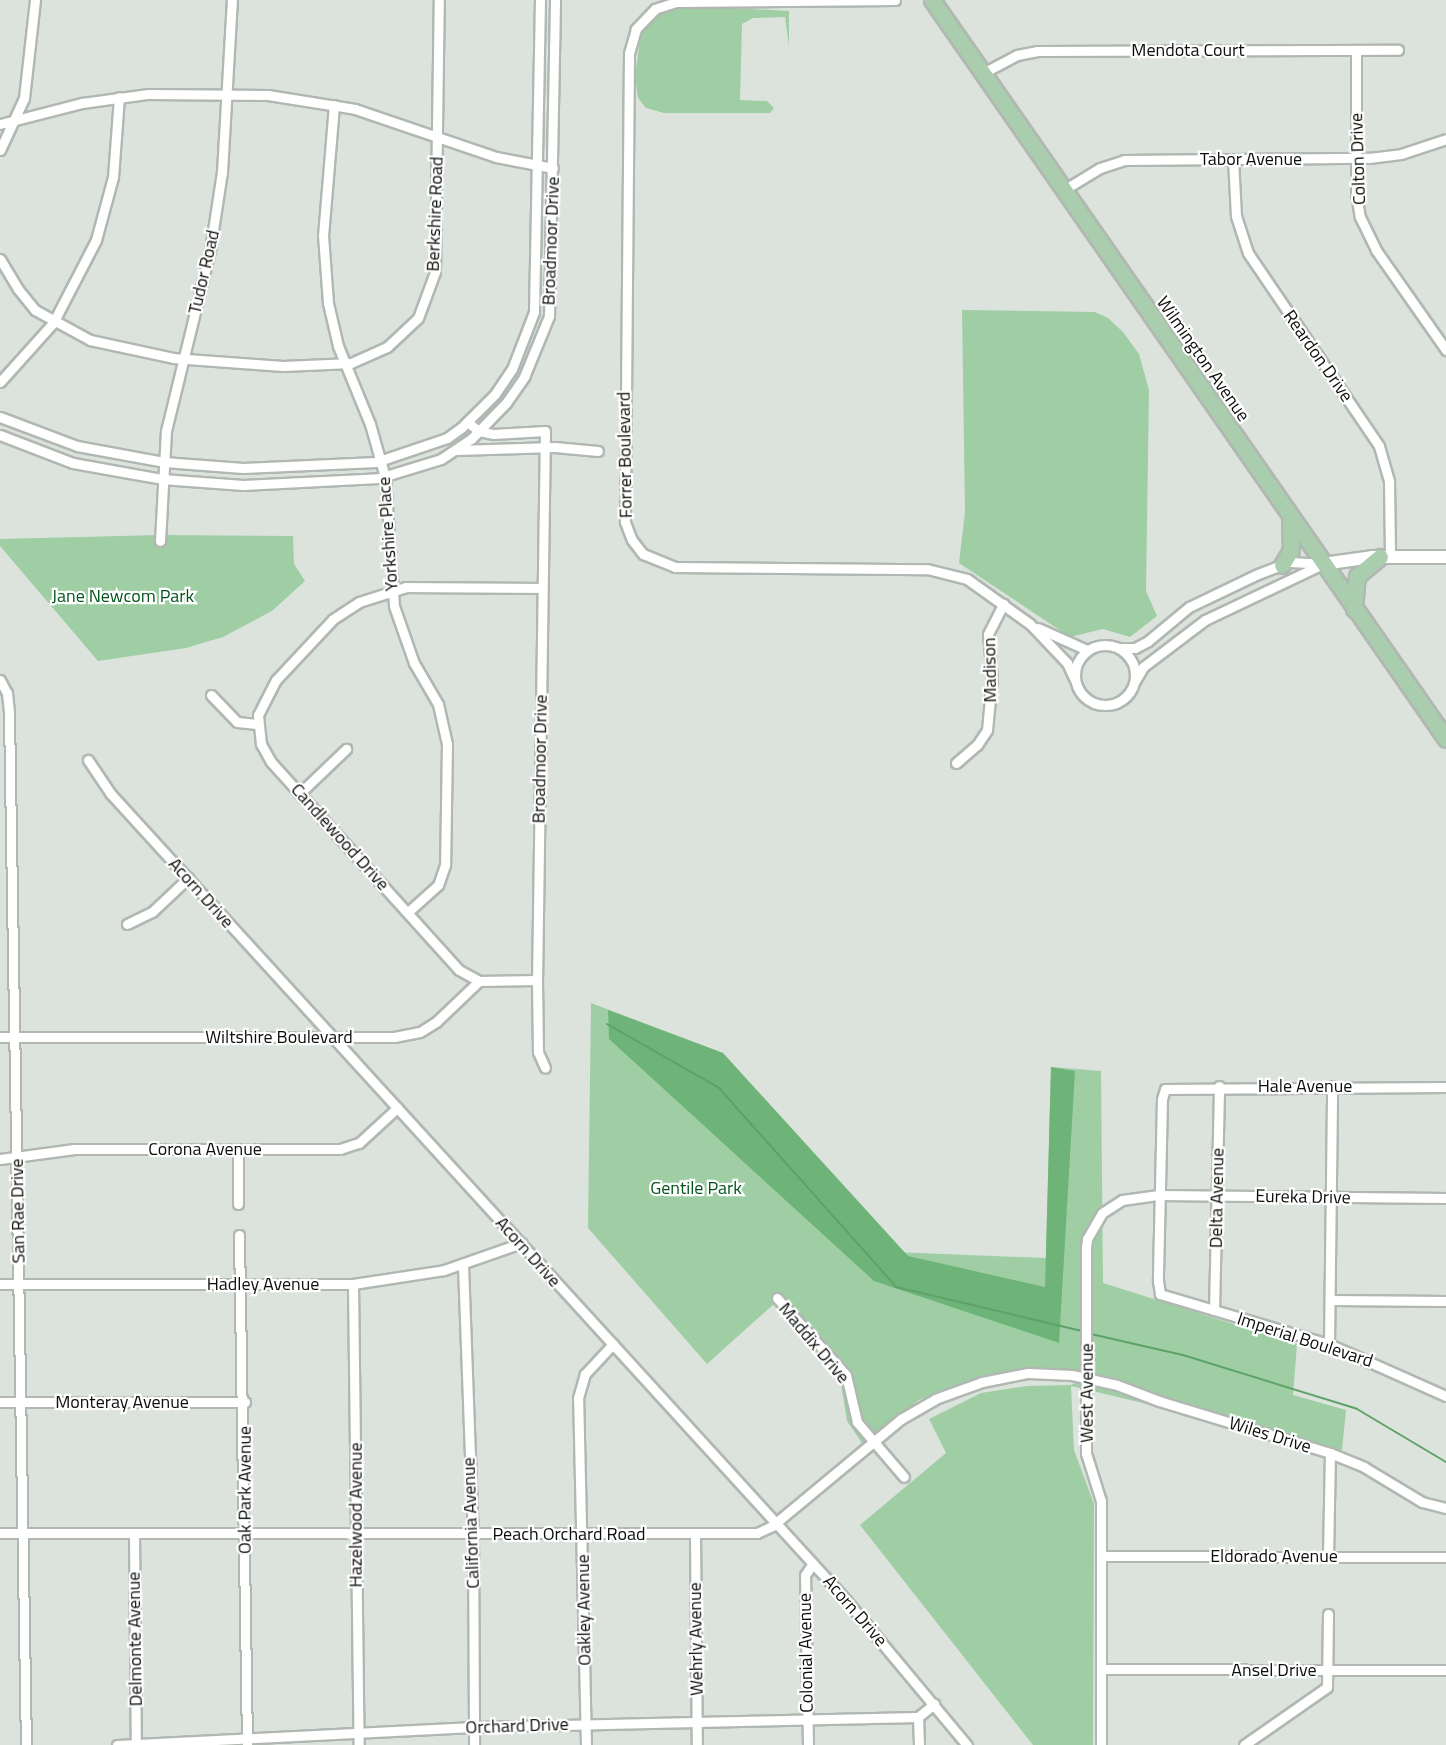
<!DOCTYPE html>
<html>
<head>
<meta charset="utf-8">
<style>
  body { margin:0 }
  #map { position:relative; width:1446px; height:1745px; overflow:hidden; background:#dbe3dc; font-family:"Titillium Web",sans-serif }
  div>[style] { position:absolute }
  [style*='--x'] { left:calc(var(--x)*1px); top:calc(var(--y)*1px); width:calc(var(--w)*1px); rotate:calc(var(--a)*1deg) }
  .green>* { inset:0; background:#9fcea4 }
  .forest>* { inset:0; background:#6eb377 }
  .stream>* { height:2px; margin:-1px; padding:0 1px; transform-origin:1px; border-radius:1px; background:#5ea268 }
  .roads { filter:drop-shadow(2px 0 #b0b8b1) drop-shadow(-2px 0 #b0b8b1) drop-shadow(0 2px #b0b8b1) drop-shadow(0 -2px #b0b8b1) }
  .minor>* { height:9px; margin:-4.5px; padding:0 4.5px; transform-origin:4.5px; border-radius:4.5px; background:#fff }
  .minor>.ring { margin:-4.5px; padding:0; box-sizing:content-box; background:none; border:9px solid #fff; border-radius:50% }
  .tertiary>* { height:12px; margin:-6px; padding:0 6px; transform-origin:6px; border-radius:6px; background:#fff }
  .primary>* { height:15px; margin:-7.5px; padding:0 7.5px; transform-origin:7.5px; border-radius:7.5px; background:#aacdae }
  span { translate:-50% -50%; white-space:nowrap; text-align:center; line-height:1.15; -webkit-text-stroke:4.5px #fff; paint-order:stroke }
  .street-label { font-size:18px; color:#0c0e0c }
  .park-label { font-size:18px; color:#03541c }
</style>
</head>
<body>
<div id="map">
  <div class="green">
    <i style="clip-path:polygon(711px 7px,789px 11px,789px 46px,785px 17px,753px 18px,742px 24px,740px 100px,767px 101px,774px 108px,770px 113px,664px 113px,646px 108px,638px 98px,635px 76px,641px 33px,656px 17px,675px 8px)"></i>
    <i style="clip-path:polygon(962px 310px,1095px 312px,1108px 318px,1123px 332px,1139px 354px,1149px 390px,1146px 591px,1157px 616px,1130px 637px,1103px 629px,1070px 637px,959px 563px,965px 512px)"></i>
    <i style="clip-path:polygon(160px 535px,293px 536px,294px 564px,305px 581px,272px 611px,223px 637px,186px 648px,98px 661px,0 546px,0 539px)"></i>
    <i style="clip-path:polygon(591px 1003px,723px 1053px,894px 1252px,1046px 1258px,1051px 1067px,1101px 1071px,1103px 1283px,1297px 1344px,1293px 1395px,1346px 1410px,1342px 1450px,1071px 1386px,1074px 1450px,1094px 1504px,1093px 1745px,1033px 1745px,860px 1525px,946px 1453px,929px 1419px,981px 1393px,1027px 1386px,1071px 1385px,1086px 1377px,1083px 1372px,1066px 1369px,984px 1375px,919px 1400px,862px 1443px,847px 1421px,840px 1378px,775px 1303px,707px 1364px,588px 1228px)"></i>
  </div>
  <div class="forest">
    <i style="clip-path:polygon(608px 1010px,723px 1053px,908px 1256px,1045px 1287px,1051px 1067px,1075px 1071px,1059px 1343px,874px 1281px,609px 1039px)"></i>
  </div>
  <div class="stream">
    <i style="--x:607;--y:1024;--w:129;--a:29.7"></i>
    <i style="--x:719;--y:1088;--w:266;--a:48.3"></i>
    <i style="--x:896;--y:1287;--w:191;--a:13.3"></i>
    <i style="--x:1091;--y:1334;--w:94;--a:12.9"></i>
    <i style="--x:1183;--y:1355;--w:182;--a:17.2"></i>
    <i style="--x:1357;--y:1409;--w:104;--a:30.8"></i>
  </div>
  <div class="roads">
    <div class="minor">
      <i style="--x:895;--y:0;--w:219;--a:179.5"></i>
      <i style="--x:676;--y:2;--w:22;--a:162"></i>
      <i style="--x:655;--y:9;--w:28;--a:134"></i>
      <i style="--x:636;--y:29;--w:25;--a:106"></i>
      <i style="--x:629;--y:53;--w:469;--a:90.5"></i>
      <i style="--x:625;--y:522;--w:19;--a:69"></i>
      <i style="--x:632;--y:540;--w:18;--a:52"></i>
      <i style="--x:643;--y:554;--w:35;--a:22"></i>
      <i style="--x:675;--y:567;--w:252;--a:0.5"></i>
      <i style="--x:927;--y:569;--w:41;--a:14"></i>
      <i style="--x:967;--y:579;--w:77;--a:35.5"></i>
      <i style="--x:1030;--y:624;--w:54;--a:46.5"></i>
      <i style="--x:1067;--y:663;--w:19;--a:65"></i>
      <i style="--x:1356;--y:50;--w:143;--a:90"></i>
      <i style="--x:1356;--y:193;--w:24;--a:81"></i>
      <i style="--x:1360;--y:217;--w:37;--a:64"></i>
      <i style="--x:1376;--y:250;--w:122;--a:55"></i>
      <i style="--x:983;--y:73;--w:38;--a:-28"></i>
      <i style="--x:1017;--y:55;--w:21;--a:-11"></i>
      <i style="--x:1038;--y:51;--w:360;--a:-0.2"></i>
      <i style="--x:334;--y:105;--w:130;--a:94.8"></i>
      <i style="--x:323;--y:235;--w:68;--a:85.8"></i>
      <i style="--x:328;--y:303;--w:44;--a:76.9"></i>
      <i style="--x:338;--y:346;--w:84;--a:67.7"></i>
      <i style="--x:370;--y:424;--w:55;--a:74.2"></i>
      <i style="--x:385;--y:477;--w:129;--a:86"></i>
      <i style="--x:394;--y:606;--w:60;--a:70.7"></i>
      <i style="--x:414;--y:663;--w:48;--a:59.7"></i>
      <i style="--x:438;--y:704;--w:41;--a:77.3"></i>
      <i style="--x:447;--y:744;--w:121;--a:90.9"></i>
      <i style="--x:445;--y:865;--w:21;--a:109"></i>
      <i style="--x:438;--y:885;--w:40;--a:138"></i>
      <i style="--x:0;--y:124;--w:85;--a:-14.4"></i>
      <i style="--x:82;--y:103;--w:67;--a:-7.8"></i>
      <i style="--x:148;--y:94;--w:120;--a:0.5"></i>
      <i style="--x:268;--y:95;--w:88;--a:9.1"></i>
      <i style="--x:355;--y:109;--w:149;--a:18.8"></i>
      <i style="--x:496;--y:157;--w:58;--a:10.9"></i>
      <i style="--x:0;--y:150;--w:57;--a:-65.2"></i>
      <i style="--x:24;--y:98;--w:99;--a:-83.6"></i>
      <i style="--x:1233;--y:159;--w:57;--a:87"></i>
      <i style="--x:1236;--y:216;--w:39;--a:72"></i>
      <i style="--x:1248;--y:253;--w:233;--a:55.8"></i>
      <i style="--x:1379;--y:446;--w:37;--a:74"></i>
      <i style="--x:1389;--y:482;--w:74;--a:89.2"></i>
      <i style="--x:1062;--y:191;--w:44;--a:-31.2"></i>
      <i style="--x:1100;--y:168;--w:25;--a:-18"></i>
      <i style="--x:1124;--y:160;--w:245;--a:-0.5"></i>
      <i style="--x:1369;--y:158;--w:32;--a:-7"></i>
      <i style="--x:1401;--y:154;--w:47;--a:-18.4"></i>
      <i style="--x:0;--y:259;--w:35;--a:59"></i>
      <i style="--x:18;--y:289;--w:27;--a:51"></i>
      <i style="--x:35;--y:310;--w:63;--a:28.6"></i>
      <i style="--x:90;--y:340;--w:85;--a:12.2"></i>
      <i style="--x:173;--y:358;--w:110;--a:4.2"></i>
      <i style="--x:283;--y:366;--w:68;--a:-2.5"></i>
      <i style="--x:351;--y:363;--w:39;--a:-24"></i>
      <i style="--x:387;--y:347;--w:42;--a:-43.1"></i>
      <i style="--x:418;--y:318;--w:49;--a:-69.7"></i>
      <i style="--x:435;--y:272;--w:272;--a:-89.2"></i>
      <i style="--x:0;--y:382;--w:79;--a:-48.1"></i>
      <i style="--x:53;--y:323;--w:93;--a:-62.6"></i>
      <i style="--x:96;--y:240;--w:65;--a:-74.9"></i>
      <i style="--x:113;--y:177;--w:80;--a:-85.7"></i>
      <i style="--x:0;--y:417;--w:82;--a:20.6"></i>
      <i style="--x:77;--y:446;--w:88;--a:10.4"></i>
      <i style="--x:164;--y:462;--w:79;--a:4.3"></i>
      <i style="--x:243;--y:468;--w:133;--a:-2.6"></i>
      <i style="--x:376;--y:462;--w:75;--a:-18.7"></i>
      <i style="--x:447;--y:438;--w:17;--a:-36"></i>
      <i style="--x:461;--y:428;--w:48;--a:-45"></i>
      <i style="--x:495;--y:394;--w:30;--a:-56"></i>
      <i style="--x:512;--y:369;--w:61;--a:-68.9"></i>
      <i style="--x:534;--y:312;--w:312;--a:-88.9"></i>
      <i style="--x:467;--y:422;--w:15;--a:37"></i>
      <i style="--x:479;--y:431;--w:14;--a:12"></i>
      <i style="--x:493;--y:434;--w:52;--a:-3.3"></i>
      <i style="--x:545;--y:431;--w:549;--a:90.83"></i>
      <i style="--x:537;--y:980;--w:72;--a:89.2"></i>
      <i style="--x:538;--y:1052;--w:17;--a:66"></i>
      <i style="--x:0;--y:435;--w:78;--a:21"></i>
      <i style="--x:73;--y:463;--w:90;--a:10.2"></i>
      <i style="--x:162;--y:479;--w:81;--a:4.2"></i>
      <i style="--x:243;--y:485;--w:136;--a:-2.9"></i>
      <i style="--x:379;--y:478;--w:65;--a:-17"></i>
      <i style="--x:441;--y:459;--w:36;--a:-34"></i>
      <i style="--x:471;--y:439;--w:50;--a:-45.8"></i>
      <i style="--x:506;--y:403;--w:32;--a:-55"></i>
      <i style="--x:524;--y:377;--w:66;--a:-67.7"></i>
      <i style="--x:549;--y:316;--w:316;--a:-88.9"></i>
      <i style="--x:456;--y:450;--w:99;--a:-1.7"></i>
      <i style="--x:555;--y:447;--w:43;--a:5.3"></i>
      <i style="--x:160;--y:541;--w:110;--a:-86.9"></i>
      <i style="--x:166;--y:431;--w:186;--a:-76.3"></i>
      <i style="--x:210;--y:250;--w:79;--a:-81.3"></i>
      <i style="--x:222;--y:172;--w:172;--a:-86.7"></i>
      <i style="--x:1038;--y:628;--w:54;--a:24.2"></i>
      <i class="ring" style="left:1075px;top:645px;width:51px;height:51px"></i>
      <i style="--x:1119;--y:648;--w:16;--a:0"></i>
      <i style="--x:1135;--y:648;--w:15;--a:-28"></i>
      <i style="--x:1148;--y:641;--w:53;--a:-39.7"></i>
      <i style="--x:1189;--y:607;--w:76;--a:-25.6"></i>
      <i style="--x:1258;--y:574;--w:34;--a:-21"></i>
      <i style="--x:1290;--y:562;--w:33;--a:3"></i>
      <i style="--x:0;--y:680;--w:15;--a:62"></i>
      <i style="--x:7;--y:693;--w:20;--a:84"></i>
      <i style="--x:9;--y:713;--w:1032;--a:89.06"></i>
      <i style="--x:1135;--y:681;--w:16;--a:-60"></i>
      <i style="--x:1143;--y:667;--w:78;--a:-37.2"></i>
      <i style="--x:1205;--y:620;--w:131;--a:-25.4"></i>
      <i style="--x:211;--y:695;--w:37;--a:46"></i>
      <i style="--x:237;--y:722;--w:20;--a:6"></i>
      <i style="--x:88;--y:760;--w:40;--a:56"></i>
      <i style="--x:110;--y:793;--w:1092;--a:47.63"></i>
      <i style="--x:846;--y:1600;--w:189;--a:50.2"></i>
      <i style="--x:956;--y:763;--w:28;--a:-41"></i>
      <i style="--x:977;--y:745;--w:18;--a:-56"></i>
      <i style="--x:987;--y:730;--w:52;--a:-84.5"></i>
      <i style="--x:992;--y:678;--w:44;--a:-95.2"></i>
      <i style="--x:988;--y:634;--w:34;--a:-63"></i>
      <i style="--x:300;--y:793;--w:64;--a:-43.7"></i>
      <i style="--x:127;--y:924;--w:28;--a:-26"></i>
      <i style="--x:152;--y:912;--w:50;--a:-43.4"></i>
      <i style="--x:479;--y:981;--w:23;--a:-151"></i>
      <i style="--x:459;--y:970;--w:280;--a:-132.1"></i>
      <i style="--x:271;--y:762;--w:21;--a:-119"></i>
      <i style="--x:261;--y:744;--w:29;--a:-96"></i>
      <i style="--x:258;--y:715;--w:39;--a:-63"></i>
      <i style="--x:276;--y:680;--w:83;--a:-46.9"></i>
      <i style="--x:333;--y:619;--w:31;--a:-33"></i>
      <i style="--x:359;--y:602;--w:49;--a:-17.7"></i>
      <i style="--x:406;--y:587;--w:136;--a:0.4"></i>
      <i style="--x:0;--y:1037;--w:394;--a:0"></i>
      <i style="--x:394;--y:1037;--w:26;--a:-11"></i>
      <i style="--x:420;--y:1032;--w:19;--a:-32"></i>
      <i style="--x:436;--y:1022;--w:59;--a:-43.6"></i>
      <i style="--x:479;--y:981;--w:58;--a:-1"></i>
      <i style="--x:1446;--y:1087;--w:281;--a:179.6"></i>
      <i style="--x:1165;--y:1089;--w:10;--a:107"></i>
      <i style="--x:1162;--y:1099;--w:182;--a:91.3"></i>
      <i style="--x:1158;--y:1281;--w:13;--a:81"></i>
      <i style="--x:1160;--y:1294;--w:176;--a:16.5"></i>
      <i style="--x:1329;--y:1344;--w:128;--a:24"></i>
      <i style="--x:238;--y:1149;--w:55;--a:90"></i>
      <i style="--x:0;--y:1159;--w:75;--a:-7.7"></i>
      <i style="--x:74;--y:1149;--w:266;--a:0"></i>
      <i style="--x:340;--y:1149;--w:20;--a:-18"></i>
      <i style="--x:359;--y:1143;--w:52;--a:-42.6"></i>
      <i style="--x:239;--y:1235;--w:510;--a:89.1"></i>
      <i style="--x:463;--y:1265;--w:269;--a:87.9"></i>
      <i style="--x:473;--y:1534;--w:211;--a:89.7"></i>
      <i style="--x:0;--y:1284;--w:353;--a:0"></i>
      <i style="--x:353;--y:1284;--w:92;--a:-8.7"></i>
      <i style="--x:444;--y:1270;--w:82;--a:-19.3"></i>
      <i style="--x:353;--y:1284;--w:461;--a:89.3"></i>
      <i style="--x:777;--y:1298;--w:103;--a:48.1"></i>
      <i style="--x:846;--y:1375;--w:48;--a:76.8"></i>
      <i style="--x:857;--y:1422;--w:72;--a:49.5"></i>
      <i style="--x:1331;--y:1300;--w:115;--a:0.5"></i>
      <i style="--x:1214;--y:1310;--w:224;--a:-88.7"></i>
      <i style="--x:1329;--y:1344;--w:258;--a:-89.3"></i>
      <i style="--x:0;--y:1402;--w:245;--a:0"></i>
      <i style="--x:0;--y:1533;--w:757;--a:0"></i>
      <i style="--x:757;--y:1533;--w:17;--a:-25"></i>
      <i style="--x:772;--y:1526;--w:168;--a:-39.7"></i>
      <i style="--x:901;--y:1419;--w:39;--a:-30"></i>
      <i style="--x:935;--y:1399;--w:50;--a:-19.9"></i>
      <i style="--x:982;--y:1382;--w:47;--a:-11.1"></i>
      <i style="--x:1028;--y:1373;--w:44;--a:2.6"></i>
      <i style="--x:1072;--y:1375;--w:46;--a:12.5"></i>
      <i style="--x:1117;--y:1385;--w:45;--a:20.9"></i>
      <i style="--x:1159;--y:1401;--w:179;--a:16.9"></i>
      <i style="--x:1330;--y:1453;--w:37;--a:22"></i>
      <i style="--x:1364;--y:1467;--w:68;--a:31.1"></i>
      <i style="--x:1422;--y:1502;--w:25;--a:14"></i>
      <i style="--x:134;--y:1533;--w:212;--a:89.5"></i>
      <i style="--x:695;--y:1533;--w:212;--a:89.5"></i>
      <i style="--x:1102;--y:1556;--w:344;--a:0.2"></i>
      <i style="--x:1328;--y:1556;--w:103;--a:-88.9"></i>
      <i style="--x:1101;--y:1669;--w:345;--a:0.2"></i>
      <i style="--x:117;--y:1745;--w:357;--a:-2.9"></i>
      <i style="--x:474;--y:1727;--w:444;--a:-1.3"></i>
      <i style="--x:586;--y:1745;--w:347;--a:-91.3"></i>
      <i style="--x:578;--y:1398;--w:25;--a:-74"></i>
      <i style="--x:585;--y:1374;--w:41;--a:-47"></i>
      <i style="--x:808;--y:1745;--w:170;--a:-91"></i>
      <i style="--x:805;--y:1575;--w:14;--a:-56"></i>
      <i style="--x:919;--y:1745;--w:28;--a:-92"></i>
      <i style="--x:918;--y:1717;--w:21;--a:-39"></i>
      <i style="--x:1101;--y:1745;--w:244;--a:-90"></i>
      <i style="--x:1101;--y:1501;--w:50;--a:-107.4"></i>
      <i style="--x:1086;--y:1453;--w:205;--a:-90"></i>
      <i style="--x:1086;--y:1248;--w:9;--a:-84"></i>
      <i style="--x:1087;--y:1239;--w:30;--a:-60"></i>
      <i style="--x:1102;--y:1213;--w:24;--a:-33"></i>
      <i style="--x:1122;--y:1200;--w:37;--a:-8"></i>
      <i style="--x:1159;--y:1195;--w:287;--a:0.6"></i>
      <i style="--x:1244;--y:1745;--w:101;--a:-34.9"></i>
      <i style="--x:1327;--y:1687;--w:73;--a:-89.2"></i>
    </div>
    <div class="tertiary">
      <i style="--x:1323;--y:564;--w:49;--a:-8.1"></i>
      <i style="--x:1372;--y:557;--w:74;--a:0"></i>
    </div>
    <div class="primary">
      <i style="--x:932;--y:0;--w:900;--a:55.18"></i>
      <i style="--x:1282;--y:565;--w:17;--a:-59"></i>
      <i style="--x:1291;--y:550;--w:29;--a:-92"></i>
      <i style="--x:1354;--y:609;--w:33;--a:-85"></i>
      <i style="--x:1357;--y:576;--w:30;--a:-40"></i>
    </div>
  </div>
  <div class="street-label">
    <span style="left:1188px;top:50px">Mendota Court</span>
    <span style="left:1251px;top:159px">Tabor Avenue</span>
    <span style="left:1358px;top:159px;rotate:-92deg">Colton Drive</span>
    <span style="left:435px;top:214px;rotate:-88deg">Berkshire Road</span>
    <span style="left:551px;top:241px;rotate:-88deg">Broadmoor Drive</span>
    <span style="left:204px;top:272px;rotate:-77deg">Tudor Road</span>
    <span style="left:1318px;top:356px;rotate:55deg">Reardon Drive</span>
    <span style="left:1203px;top:359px;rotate:55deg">Wilmington Avenue</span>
    <span style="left:625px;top:455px;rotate:-91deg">Forrer Boulevard</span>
    <span style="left:388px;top:534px;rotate:-94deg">Yorkshire Place</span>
    <span style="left:990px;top:670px;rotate:-91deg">Madison</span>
    <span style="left:540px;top:759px;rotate:-89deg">Broadmoor Drive</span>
    <span style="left:340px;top:837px;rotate:48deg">Candlewood Drive</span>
    <span style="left:201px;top:893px;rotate:48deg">Acorn Drive</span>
    <span style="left:279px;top:1037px">Wiltshire Boulevard</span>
    <span style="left:1305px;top:1086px">Hale Avenue</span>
    <span style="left:205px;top:1149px">Corona Avenue</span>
    <span style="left:1303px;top:1197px;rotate:1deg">Eureka Drive</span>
    <span style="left:1217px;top:1198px;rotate:-89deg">Delta Avenue</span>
    <span style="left:18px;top:1211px;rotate:-91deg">San Rae Drive</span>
    <span style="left:528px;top:1252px;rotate:48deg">Acorn Drive</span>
    <span style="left:263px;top:1284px">Hadley Avenue</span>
    <span style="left:1305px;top:1340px;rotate:18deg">Imperial Boulevard</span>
    <span style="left:814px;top:1343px;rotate:50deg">Maddix Drive</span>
    <span style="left:1087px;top:1393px;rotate:-90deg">West Avenue</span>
    <span style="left:122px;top:1402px">Monteray Avenue</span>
    <span style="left:1270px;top:1435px;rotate:17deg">Wiles Drive</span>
    <span style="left:245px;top:1490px;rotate:-90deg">Oak Park Avenue</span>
    <span style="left:356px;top:1515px;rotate:-90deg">Hazelwood Avenue</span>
    <span style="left:471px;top:1523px;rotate:-92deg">California Avenue</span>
    <span style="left:569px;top:1534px">Peach Orchard Road</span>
    <span style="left:1274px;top:1556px">Eldorado Avenue</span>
    <span style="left:584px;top:1610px;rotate:-91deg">Oakley Avenue</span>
    <span style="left:855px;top:1611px;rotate:49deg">Acorn Drive</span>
    <span style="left:135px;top:1639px;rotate:-91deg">Delmonte Avenue</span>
    <span style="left:696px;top:1639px;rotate:-91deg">Wehrly Avenue</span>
    <span style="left:806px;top:1653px;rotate:-91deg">Colonial Avenue</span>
    <span style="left:1274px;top:1670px">Ansel Drive</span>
    <span style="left:517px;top:1726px;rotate:-2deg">Orchard Drive</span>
  </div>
  <div class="park-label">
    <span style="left:123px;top:596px">Jane Newcom Park</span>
    <span style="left:696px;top:1188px">Gentile Park</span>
  </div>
</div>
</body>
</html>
